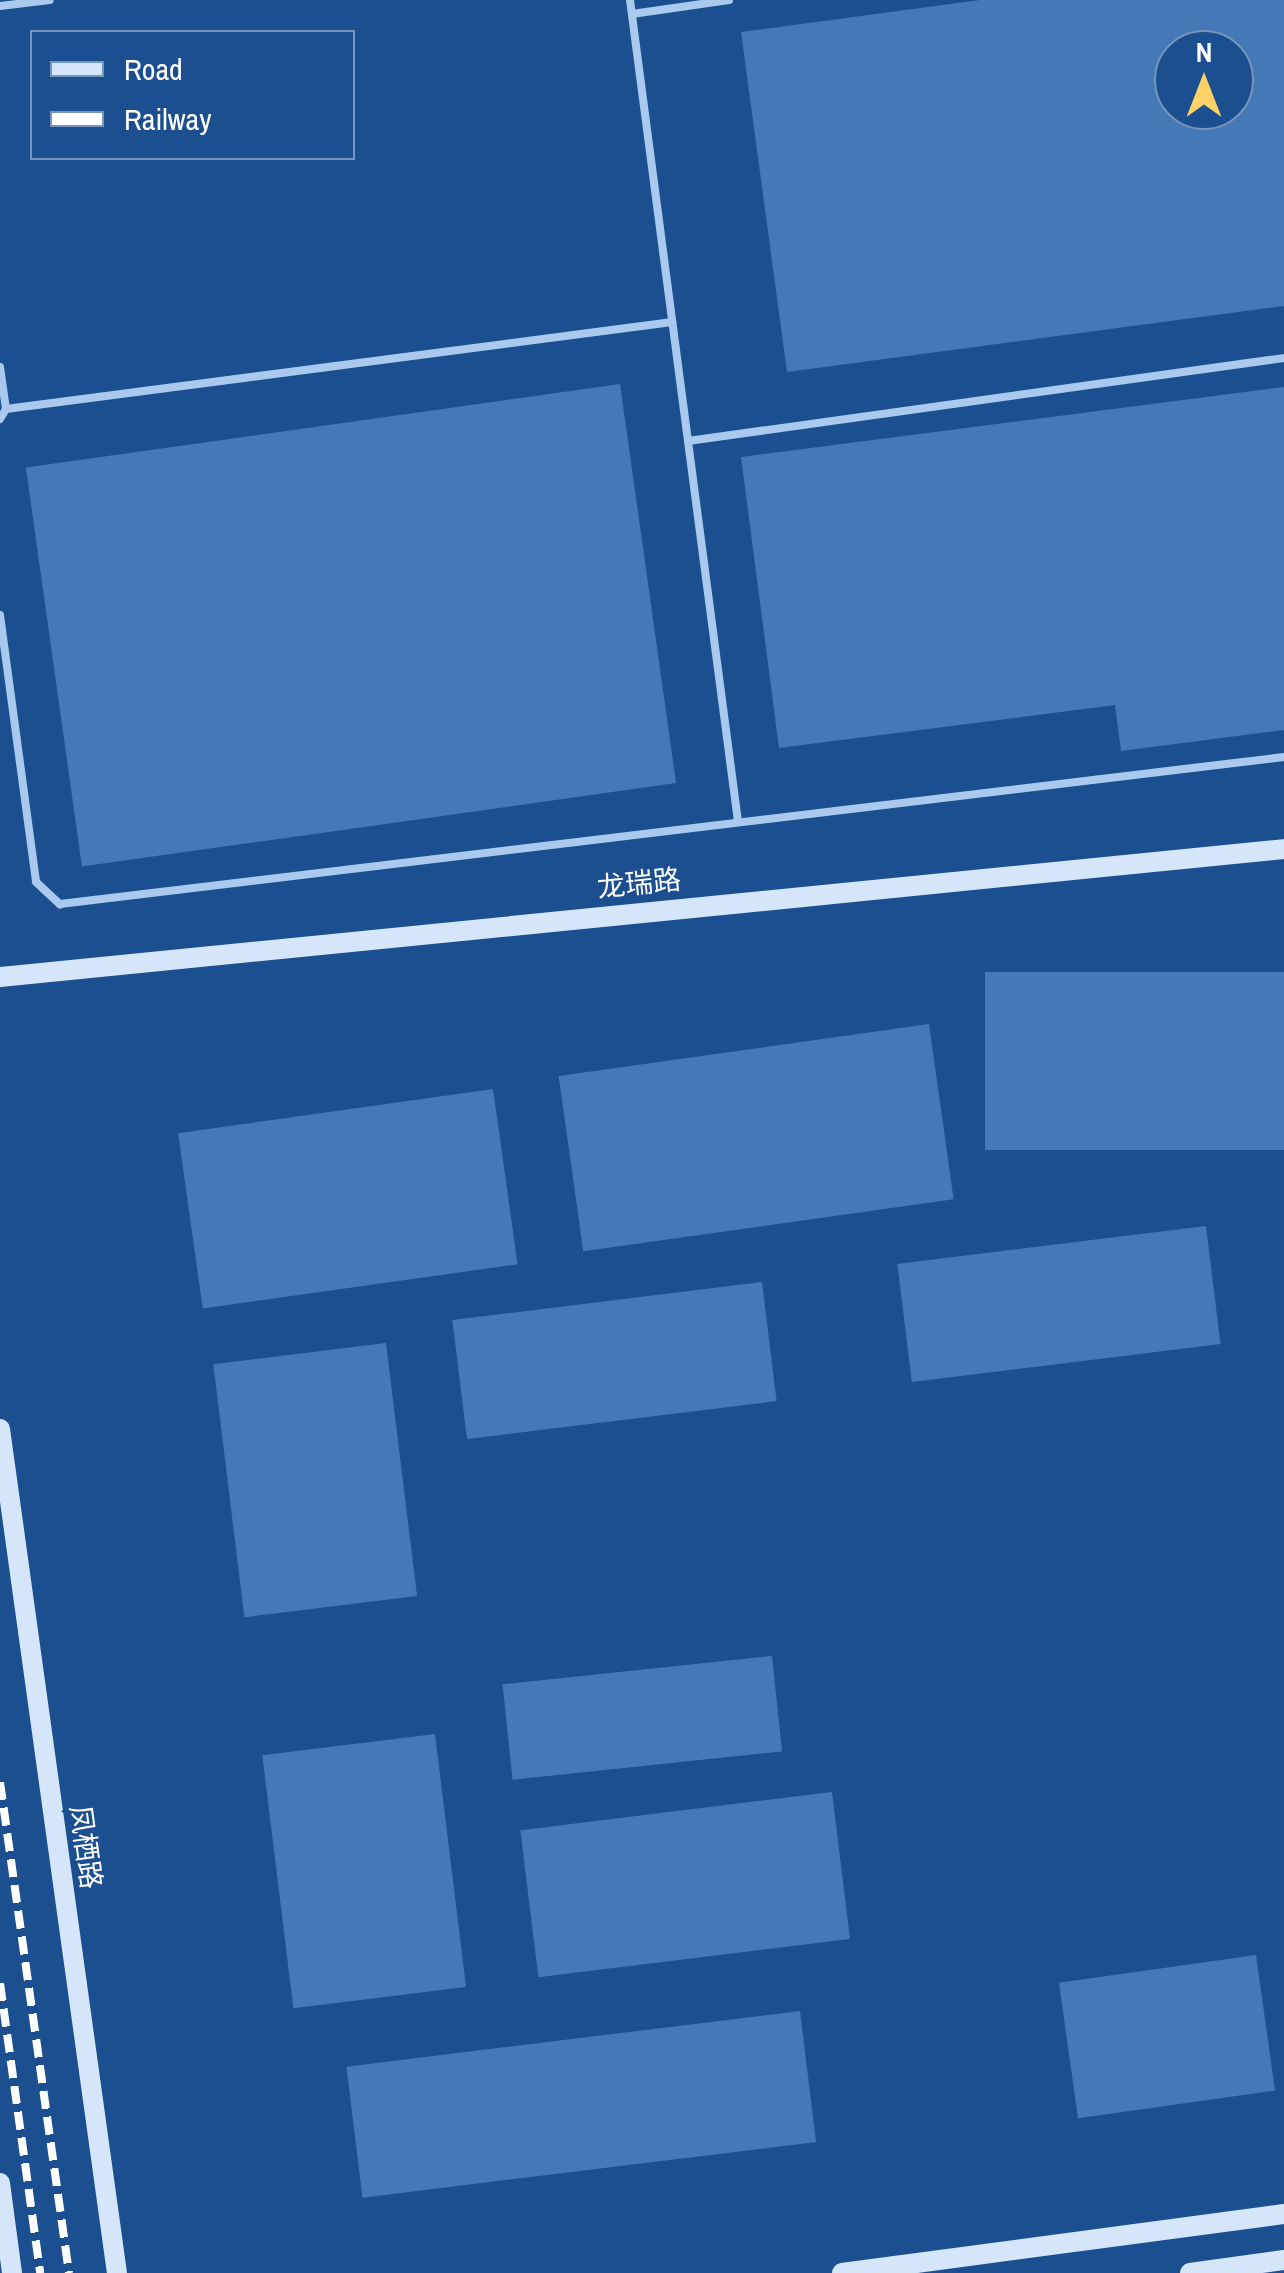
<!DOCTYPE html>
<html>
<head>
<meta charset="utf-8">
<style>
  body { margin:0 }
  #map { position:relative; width:1284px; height:2273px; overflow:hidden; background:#1b4f8f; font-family:"Archivo Narrow","Noto Sans SC",sans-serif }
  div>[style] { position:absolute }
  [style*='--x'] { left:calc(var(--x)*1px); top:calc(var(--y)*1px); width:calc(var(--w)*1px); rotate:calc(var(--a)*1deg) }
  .building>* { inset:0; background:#4478b7; transform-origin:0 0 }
  .lane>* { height:8px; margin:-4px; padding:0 4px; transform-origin:4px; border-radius:4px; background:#a9c9ee }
  .secondary>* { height:20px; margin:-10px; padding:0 10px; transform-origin:10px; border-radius:10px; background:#d6e6fa }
  .rail>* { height:8px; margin-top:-4px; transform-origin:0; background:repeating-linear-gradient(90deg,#fff 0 18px,transparent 0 26px) }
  span { translate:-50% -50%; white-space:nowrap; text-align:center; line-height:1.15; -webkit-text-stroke:9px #1b4f8f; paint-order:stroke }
  .street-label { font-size:28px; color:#fff }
  .legend { position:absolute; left:30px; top:30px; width:325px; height:130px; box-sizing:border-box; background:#1b4f8f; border:2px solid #7695bc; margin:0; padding:12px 18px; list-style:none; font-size:30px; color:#fff }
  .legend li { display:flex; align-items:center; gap:20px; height:50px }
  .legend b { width:50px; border:2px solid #7695bc }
  .north { position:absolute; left:1154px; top:30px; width:100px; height:100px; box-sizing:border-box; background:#1b4f8f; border:2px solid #7695bc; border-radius:50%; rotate:0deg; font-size:28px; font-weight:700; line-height:40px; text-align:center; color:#fff }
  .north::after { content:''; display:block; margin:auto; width:35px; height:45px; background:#ffd166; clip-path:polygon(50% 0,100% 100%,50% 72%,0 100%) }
</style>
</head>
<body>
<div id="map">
  <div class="building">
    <i style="clip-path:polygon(evenodd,980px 0,1284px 0,1284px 306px,787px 372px,741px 32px,980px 0,1174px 50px,1234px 50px,1234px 110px,1174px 110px,1174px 50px)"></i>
    <i style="left:620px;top:384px;width:403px;height:600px;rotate:82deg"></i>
    <i style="clip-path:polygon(1284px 387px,1284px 730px,1121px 751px,1115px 705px,779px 748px,741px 457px)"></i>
    <i style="left:1284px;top:972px;width:178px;height:299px;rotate:90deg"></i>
    <i style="left:929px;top:1024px;width:177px;height:374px;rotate:82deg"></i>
    <i style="left:493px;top:1089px;width:177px;height:318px;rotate:82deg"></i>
    <i style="left:1206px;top:1226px;width:119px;height:311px;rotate:83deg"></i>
    <i style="left:762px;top:1282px;width:120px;height:312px;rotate:83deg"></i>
    <i style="left:386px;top:1343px;width:255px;height:174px;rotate:83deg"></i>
    <i style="left:772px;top:1656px;width:96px;height:271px;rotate:84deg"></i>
    <i style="left:435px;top:1734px;width:255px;height:174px;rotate:83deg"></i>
    <i style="left:832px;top:1792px;width:148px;height:314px;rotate:83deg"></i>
    <i style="left:1256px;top:1955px;width:137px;height:199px;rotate:82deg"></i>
    <i style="left:800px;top:2011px;width:132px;height:457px;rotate:83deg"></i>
  </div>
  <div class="lane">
    <i style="--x:630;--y:0;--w:829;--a:82.51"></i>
    <i style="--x:0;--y:6;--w:50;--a:-6.8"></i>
    <i style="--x:632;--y:14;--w:98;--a:-8.2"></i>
    <i style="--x:0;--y:367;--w:42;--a:81.9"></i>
    <i style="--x:6;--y:409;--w:12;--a:121"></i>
    <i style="--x:6;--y:409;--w:672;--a:-7.44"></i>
    <i style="--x:688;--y:441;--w:602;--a:-7.93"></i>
    <i style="--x:0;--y:615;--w:269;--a:82.3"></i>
    <i style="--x:36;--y:882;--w:33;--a:43"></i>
    <i style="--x:60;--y:904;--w:1233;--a:-6.85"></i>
  </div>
  <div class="secondary">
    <i style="--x:0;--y:977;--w:1290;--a:-5.69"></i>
    <i style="--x:0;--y:1429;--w:852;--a:82.11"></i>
    <i style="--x:0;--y:2183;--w:91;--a:82.4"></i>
    <i style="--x:842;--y:2273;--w:446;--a:-7.6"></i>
    <i style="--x:1190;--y:2273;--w:95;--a:-7.9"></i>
  </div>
  <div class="rail">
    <i style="--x:0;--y:1782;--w:496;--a:82"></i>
    <i style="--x:0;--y:1983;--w:293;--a:82.1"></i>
  </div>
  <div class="street-label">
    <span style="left:639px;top:883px;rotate:-6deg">龙瑞路</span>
    <span style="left:86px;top:1847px;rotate:82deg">凤栖路</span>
  </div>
  <ul class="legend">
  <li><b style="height:12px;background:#d6e6fa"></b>Road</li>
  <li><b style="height:12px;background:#fff"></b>Railway</li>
  </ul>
  <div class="north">N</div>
</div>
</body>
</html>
